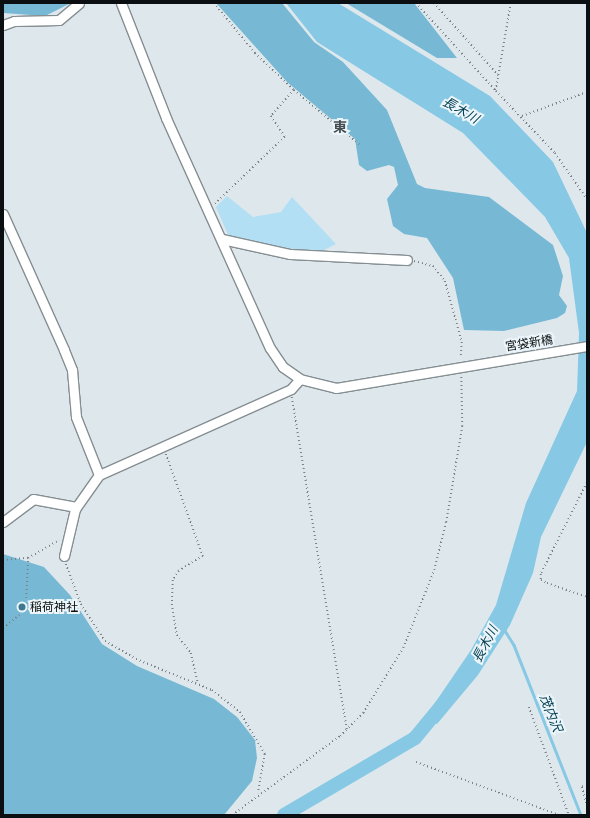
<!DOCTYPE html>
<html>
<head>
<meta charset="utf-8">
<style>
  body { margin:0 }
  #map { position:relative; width:590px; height:818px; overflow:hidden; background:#dee8ec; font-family:"Titillium Web","Noto Sans JP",sans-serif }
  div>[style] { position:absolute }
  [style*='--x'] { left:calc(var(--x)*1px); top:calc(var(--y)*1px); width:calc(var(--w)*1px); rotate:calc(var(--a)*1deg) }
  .green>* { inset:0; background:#b2dff3 }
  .forest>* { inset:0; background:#77b9d4 }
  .water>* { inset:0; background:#87c9e5 }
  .stream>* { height:2.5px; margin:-1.25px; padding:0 1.25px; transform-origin:1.25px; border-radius:1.25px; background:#87c9e5 }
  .river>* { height:14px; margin:-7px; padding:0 7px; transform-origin:7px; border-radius:7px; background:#87c9e5 }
  .path>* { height:1.5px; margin-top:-0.75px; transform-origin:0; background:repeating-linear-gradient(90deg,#7b8184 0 1px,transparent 0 4px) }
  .roads { filter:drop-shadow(1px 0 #858e92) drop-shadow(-1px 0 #858e92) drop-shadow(0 1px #858e92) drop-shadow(0 -1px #858e92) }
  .minor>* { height:9px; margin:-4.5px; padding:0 4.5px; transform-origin:4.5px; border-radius:4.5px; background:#fff }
  .dots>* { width:11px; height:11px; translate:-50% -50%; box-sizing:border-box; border:2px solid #ebf5fa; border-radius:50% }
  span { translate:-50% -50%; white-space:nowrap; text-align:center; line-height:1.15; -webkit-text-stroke:4px #ebf5fa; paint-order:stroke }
  .street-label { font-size:12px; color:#0c0f11 }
  .poi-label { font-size:12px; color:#0c0f11 }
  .left { translate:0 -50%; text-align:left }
  .water-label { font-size:13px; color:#003c50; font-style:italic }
  .quarter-label { font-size:14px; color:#454d51; font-weight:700 }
  .frame { position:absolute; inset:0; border:4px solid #0c0f11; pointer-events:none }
</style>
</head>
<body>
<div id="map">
  <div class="green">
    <i style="clip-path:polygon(227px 196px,253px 217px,281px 212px,292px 197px,336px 244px,322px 251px,267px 247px,229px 237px,216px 207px)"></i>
  </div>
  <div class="forest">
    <i style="clip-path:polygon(3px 3px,71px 3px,45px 16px,3px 13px)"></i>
    <i style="clip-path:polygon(216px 3px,282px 3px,314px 42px,343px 62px,387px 110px,417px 184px,425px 188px,489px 197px,553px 245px,563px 276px,559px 295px,567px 306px,565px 313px,557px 318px,504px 331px,464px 330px,453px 278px,427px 238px,404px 234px,393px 226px,387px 199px,398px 185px,394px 167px,389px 165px,367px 171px,359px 165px,355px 139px,287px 82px)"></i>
    <i style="clip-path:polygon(346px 3px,414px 3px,457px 58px,437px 58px)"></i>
    <i style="clip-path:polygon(3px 554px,44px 567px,70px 595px,102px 644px,137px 666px,214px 699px,237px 717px,255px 740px,257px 758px,252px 781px,224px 815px,3px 815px)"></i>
  </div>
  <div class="water">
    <i style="clip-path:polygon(286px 3px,338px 3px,490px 96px,553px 162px,587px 233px,587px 442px,541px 537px,533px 573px,510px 625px,478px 675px,437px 724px,426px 716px,471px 650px,496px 605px,526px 503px,577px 391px,579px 333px,569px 258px,545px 217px,463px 133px,317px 42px)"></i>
  </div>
  <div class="stream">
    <i style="--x:504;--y:629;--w:19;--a:58"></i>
    <i style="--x:514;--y:645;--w:183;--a:68.5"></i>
  </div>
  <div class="river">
    <i style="--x:284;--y:815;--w:152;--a:-30.4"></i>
    <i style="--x:415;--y:738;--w:44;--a:-50.5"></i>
  </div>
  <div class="path">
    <i style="--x:214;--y:3;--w:65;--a:50.6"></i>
    <i style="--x:255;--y:53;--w:54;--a:43.5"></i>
    <i style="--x:294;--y:90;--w:35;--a:131"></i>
    <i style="--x:271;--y:116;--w:25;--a:56"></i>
    <i style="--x:285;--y:137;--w:98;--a:136.2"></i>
    <i style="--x:416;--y:3;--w:119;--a:47.7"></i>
    <i style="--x:434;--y:3;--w:98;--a:48.3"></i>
    <i style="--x:511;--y:3;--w:89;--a:99.7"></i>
    <i style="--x:496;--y:91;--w:86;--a:46.4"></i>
    <i style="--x:555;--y:153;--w:56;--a:55.2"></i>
    <i style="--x:294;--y:90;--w:85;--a:39.7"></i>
    <i style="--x:522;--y:116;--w:69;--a:-20.3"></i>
    <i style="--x:414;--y:261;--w:20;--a:15"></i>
    <i style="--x:433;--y:266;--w:19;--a:51"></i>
    <i style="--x:445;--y:281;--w:63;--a:74.4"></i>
    <i style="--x:462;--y:342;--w:16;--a:94"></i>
    <i style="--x:292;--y:397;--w:337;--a:80.6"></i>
    <i style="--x:166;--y:454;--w:109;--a:70.1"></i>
    <i style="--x:203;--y:556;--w:28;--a:148"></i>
    <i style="--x:179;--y:571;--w:11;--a:124"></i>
    <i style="--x:173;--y:580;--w:24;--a:92"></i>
    <i style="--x:172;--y:604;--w:31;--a:81"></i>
    <i style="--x:177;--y:635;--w:23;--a:52"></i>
    <i style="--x:191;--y:653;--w:31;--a:77"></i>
    <i style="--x:587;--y:483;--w:102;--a:116.8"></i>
    <i style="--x:541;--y:574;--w:6;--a:90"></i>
    <i style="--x:541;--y:580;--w:7;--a:27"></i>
    <i style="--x:547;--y:583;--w:42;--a:19.3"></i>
    <i style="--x:3;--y:560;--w:25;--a:-5"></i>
    <i style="--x:28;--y:558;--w:36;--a:-30"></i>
    <i style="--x:66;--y:564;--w:43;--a:69.4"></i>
    <i style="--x:81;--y:604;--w:44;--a:57"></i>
    <i style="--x:105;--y:641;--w:36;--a:30"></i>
    <i style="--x:136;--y:659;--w:82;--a:22.2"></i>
    <i style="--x:212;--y:690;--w:36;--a:38"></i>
    <i style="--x:240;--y:712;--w:49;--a:59.2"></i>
    <i style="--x:265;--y:754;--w:40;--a:100"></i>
    <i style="--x:26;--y:598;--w:40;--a:-87.1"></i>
    <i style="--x:3;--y:628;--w:21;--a:-39"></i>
    <i style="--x:529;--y:707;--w:115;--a:69.7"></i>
    <i style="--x:416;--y:762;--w:153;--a:20.3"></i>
    <i style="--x:587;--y:786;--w:5;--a:169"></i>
    <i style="--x:582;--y:787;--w:20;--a:75"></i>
    <i style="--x:232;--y:815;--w:134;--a:-36.2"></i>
    <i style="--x:340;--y:736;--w:33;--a:-45"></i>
    <i style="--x:363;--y:713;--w:76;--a:-58.4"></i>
    <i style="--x:403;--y:648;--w:84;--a:-68.3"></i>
    <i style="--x:434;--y:570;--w:49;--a:-76"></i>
    <i style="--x:446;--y:522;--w:97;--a:-80.5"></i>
    <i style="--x:462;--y:426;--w:50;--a:-91.1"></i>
  </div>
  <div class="roads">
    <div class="minor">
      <i style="--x:121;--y:3;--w:123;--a:68.6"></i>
      <i style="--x:166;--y:118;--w:252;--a:65.7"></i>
      <i style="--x:270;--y:348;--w:23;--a:56"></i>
      <i style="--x:283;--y:367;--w:21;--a:35"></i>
      <i style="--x:300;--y:379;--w:37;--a:14"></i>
      <i style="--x:336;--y:388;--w:254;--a:-9.5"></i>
      <i style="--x:3;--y:25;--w:12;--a:-20"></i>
      <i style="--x:14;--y:21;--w:45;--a:-1.3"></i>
      <i style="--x:59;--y:20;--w:26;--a:-40"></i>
      <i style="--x:3;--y:214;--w:149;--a:65.8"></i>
      <i style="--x:64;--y:350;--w:22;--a:68"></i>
      <i style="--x:72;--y:370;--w:47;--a:85.1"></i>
      <i style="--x:76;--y:417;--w:62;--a:68.4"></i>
      <i style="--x:222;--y:239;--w:70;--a:12.4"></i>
      <i style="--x:290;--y:254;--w:117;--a:2.9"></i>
      <i style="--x:3;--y:522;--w:38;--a:-37"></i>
      <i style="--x:33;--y:499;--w:44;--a:10.5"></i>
      <i style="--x:64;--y:556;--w:48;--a:-76.8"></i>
      <i style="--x:75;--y:509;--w:42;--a:-54.8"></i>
      <i style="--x:99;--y:475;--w:210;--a:-24.1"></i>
      <i style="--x:291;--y:389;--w:13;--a:-48"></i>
    </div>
  </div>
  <div class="dots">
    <i style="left:22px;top:607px;background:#3d7890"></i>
  </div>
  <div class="street-label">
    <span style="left:529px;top:343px;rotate:-9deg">宮袋新橋</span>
  </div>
  <div class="poi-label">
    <span class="left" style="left:30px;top:607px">稲荷神社</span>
  </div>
  <div class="water-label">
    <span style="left:461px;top:110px;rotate:30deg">長木川</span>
    <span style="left:485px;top:644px;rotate:-62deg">長木川</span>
    <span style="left:551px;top:713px;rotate:68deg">茂内沢</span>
  </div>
  <div class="quarter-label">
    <span style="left:340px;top:127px">東</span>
  </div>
  <div class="frame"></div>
</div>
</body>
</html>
